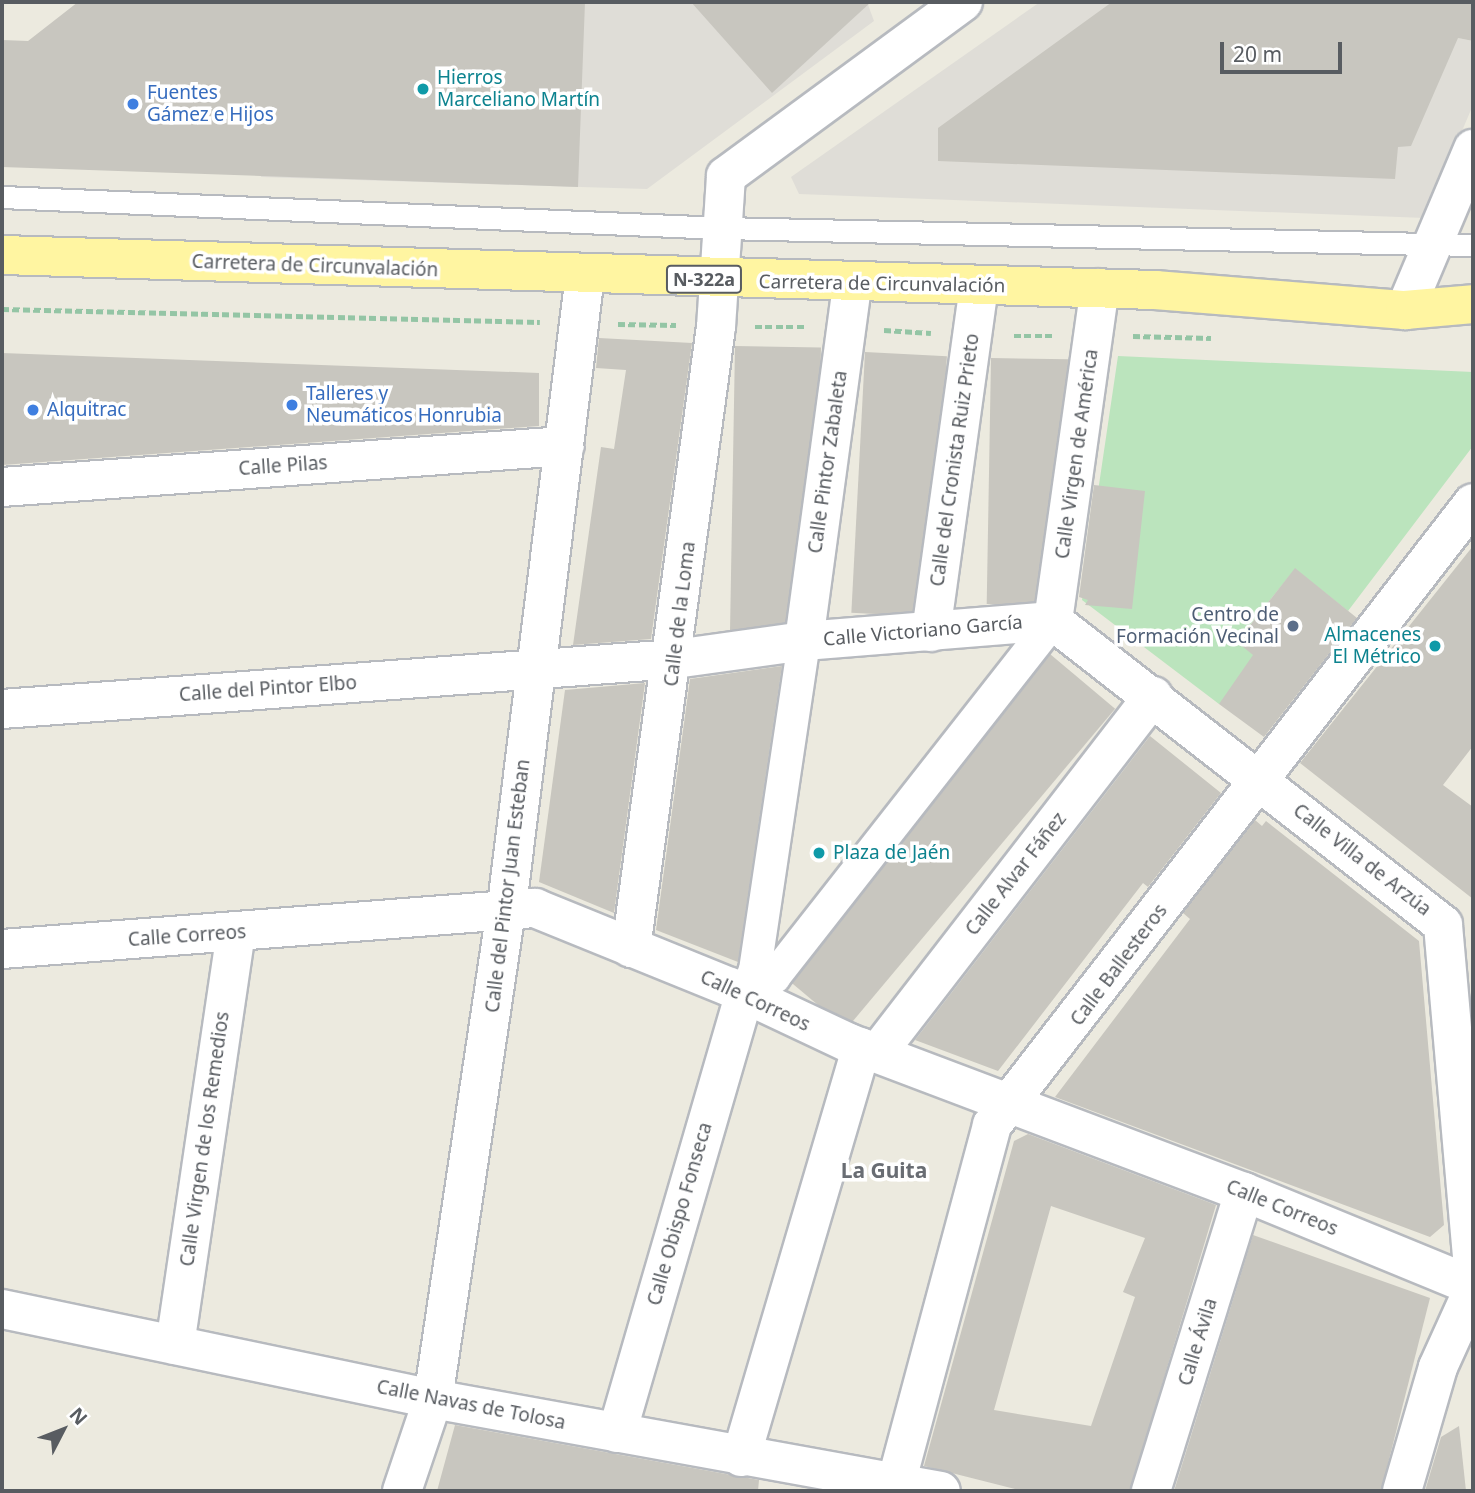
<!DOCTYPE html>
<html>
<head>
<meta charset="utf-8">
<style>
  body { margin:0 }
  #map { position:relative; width:1475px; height:1493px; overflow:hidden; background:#eceadf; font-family:"Noto Sans",sans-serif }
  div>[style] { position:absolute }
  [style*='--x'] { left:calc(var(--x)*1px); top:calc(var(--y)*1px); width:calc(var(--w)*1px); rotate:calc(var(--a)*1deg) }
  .industrial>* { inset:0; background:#dfddd7 }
  .green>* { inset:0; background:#bbe4bd }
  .building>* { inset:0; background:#c8c6bf; transform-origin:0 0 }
  .path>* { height:4.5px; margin-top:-2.25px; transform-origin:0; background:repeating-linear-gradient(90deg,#94c5a5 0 7px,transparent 0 10.5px) }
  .roads { filter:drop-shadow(2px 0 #b7babf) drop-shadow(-2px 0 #b7babf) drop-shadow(0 2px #b7babf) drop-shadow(0 -2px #b7babf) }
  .service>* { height:21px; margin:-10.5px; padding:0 10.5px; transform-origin:10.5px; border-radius:10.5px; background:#fff }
  .pedestrian>* { height:32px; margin:-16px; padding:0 16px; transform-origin:16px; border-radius:16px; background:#fff }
  .minor>* { height:38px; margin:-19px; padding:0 19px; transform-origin:19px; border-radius:19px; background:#fff }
  .tertiary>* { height:38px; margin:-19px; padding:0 19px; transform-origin:19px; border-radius:19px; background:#fff }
  .primary>* { height:38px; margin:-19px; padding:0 19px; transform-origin:19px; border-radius:19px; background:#fff5a1 }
  .dots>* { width:19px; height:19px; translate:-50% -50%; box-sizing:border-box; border:4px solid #fff; border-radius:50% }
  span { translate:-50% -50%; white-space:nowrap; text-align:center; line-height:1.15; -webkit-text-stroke:7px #fff; paint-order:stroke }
  .shield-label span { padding:2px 5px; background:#fff; border:2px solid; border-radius:5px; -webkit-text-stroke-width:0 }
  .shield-label { font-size:18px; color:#585c61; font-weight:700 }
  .culture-label { font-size:19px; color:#0d838f }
  .left { translate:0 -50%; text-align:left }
  .right { translate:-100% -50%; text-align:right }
  .shop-label { font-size:19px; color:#366cbe }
  .street-label { font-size:19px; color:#585c61 }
  .service-label { font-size:19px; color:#4e5e75 }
  .neighbourhood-label { font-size:21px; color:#696d73; font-weight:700 }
  .frame { position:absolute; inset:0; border:4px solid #585c61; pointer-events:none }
  .north { position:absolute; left:28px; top:1395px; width:70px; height:70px; -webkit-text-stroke:5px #fff; paint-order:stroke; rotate:48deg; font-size:19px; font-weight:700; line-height:28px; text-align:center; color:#585c61 }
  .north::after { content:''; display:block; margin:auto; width:24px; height:32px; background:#585c61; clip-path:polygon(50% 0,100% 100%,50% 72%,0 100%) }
  .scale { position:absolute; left:1220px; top:42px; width:122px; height:32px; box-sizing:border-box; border:4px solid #585c61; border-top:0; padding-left:9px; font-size:21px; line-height:24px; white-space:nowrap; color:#585c61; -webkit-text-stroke:5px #fff; paint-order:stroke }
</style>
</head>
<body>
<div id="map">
  <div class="industrial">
    <i style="clip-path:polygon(268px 2px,867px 2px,874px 21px,647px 189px,261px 177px)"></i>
    <i style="clip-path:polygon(1040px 2px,1419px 2px,1409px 28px,1473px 41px,1473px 105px,1425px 218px,799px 194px,791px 177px)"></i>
  </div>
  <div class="green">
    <i style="clip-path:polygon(1118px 356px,1473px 372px,1473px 446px,1348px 611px,1295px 569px,1237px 641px,1291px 686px,1219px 704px,1082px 600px)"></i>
  </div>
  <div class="building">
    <i style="clip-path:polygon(78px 2px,585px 2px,578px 187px,2px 167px,2px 40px,28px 41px)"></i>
    <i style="clip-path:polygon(691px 2px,871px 2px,772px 93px)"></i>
    <i style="clip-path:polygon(1112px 2px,1473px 2px,1473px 41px,1458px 38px,1411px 146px,1398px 147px,1395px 179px,938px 161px,938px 128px)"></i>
    <i style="clip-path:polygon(599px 338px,692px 343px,651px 639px,573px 645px,601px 447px,614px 449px,626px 370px,596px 368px)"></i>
    <i style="left:735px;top:346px;width:86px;height:291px;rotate:1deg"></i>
    <i style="left:865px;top:352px;width:82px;height:261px;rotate:3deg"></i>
    <i style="clip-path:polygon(2px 353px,539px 373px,539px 426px,2px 465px)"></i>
    <i style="left:991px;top:358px;width:77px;height:246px;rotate:1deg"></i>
    <i style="clip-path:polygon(1094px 485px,1145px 491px,1132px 609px,1085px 605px,1088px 600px,1079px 597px)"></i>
    <i style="clip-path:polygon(1473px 546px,1473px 746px,1443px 785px,1473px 807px,1473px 899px,1300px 763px)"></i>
    <i style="clip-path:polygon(1295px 568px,1357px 618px,1264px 737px,1219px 704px,1253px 655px,1237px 642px)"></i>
    <i style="left:1050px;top:654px;width:85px;height:418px;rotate:40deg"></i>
    <i style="clip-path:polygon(782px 666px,738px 962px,656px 930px,690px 679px)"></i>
    <i style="clip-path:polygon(645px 683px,614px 913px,539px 882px,565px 690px)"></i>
    <i style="clip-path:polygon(1150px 736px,1221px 793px,1148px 887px,1143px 883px,998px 1071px,915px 1040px)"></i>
    <i style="clip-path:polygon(1255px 820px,1262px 826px,1266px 821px,1419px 941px,1444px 1225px,1430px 1237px,1055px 1097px,1190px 919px,1183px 913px)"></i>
    <i style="clip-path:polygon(evenodd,1028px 1134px,1216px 1205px,1130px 1491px,1023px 1491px,924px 1466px,1014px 1141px,1028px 1134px,1051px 1206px,1145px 1238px,1123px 1292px,1135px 1297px,1091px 1426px,994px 1410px,1051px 1206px)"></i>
    <i style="clip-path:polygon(1253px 1235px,1430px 1298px,1381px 1491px,1174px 1491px)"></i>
    <i style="clip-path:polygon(455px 1425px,759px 1480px,758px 1491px,437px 1491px)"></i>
    <i style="clip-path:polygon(1459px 1426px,1466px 1491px,1425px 1491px,1441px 1437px)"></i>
  </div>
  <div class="path">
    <i style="--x:2;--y:309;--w:538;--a:1.38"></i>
    <i style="--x:618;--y:324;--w:58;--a:1"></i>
    <i style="--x:755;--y:327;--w:51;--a:0"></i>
    <i style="--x:884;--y:330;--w:47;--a:3.7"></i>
    <i style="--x:1014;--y:336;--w:40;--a:0"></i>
    <i style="--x:1133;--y:336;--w:78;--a:1.5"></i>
  </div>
  <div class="roads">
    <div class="service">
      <i style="--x:2;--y:197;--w:721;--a:2.47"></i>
      <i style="--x:722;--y:228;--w:751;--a:1.3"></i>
    </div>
    <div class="pedestrian">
      <i style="--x:744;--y:996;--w:36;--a:-32"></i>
      <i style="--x:774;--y:977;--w:452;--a:-51.9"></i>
      <i style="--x:744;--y:996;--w:28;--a:-67"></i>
      <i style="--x:755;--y:970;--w:333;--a:-81.5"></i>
    </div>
    <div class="minor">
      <i style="--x:1405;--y:310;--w:175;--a:-67.1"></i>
      <i style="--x:2;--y:487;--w:564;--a:-4.17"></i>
      <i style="--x:1053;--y:621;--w:336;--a:-82"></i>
      <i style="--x:931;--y:632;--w:348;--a:-82.1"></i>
      <i style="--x:804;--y:641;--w:360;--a:-82.3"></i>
      <i style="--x:2;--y:709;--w:675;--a:-4.25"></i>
      <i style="--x:675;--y:659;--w:130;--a:-7.9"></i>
      <i style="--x:804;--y:641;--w:250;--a:-4.6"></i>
      <i style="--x:1053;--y:621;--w:494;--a:37.9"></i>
      <i style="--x:1443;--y:925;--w:343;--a:85"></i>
      <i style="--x:631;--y:948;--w:627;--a:-82.21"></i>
      <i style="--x:716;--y:327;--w:151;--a:-86.2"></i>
      <i style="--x:726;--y:176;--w:294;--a:-36.3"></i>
      <i style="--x:2;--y:949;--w:535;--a:-4.4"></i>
      <i style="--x:535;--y:908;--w:210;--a:22.1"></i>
      <i style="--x:730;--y:987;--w:132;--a:25.2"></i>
      <i style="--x:849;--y:1043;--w:422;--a:20.7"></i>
      <i style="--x:1244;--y:1192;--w:248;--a:22.3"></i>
      <i style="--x:878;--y:1052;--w:450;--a:-52.3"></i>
      <i style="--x:2;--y:1309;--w:440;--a:11.8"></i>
      <i style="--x:433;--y:1399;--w:516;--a:10.27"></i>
      <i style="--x:175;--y:1345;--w:417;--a:-81.6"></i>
      <i style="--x:617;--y:1433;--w:455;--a:-73.8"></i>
      <i style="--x:741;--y:1457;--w:427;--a:-73.6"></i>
      <i style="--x:402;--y:1491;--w:97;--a:-71.4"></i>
      <i style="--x:433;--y:1399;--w:491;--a:-81.5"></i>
      <i style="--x:894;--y:1491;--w:379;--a:-75"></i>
      <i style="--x:992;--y:1125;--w:786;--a:-52.28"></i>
      <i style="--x:1151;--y:1491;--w:313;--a:-72.7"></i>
      <i style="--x:1402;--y:1491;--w:129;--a:-73.8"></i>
      <i style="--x:1438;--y:1367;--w:85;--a:-65.6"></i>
    </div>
    <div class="tertiary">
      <i style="--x:506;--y:913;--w:643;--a:-82.94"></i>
    </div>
    <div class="primary">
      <i style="--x:2;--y:255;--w:1154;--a:1.74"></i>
      <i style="--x:1155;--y:290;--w:251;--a:4.6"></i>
      <i style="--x:1405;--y:310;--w:68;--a:-5"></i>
    </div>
  </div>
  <div class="dots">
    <i style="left:423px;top:89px;background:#0f9aa8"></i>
    <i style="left:133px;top:104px;background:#3f7fe0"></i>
    <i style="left:292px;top:405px;background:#3f7fe0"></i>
    <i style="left:33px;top:410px;background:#3f7fe0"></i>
    <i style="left:1293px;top:626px;background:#5c6f8a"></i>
    <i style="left:1435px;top:646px;background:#0f9aa8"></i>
    <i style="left:819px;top:853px;background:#0f9aa8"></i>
  </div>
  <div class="shield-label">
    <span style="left:704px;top:279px">N-322a</span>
  </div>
  <div class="culture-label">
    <span class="left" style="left:437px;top:89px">Hierros<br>Marceliano Martín</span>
    <span class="right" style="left:1421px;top:646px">Almacenes<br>El Métrico</span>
    <span class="left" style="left:833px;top:853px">Plaza de Jaén</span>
  </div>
  <div class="shop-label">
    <span class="left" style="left:147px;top:104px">Fuentes<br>Gámez e Hijos</span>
    <span class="left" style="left:306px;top:405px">Talleres y<br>Neumáticos Honrubia</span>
    <span class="left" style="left:47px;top:410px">Alquitrac</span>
  </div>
  <div class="street-label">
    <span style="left:315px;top:266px;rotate:2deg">Carretera de Circunvalación</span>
    <span style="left:882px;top:284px;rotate:1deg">Carretera de Circunvalación</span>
    <span style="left:1077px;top:454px;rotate:-82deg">Calle Virgen de América</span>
    <span style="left:955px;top:460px;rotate:-82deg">Calle del Cronista Ruiz Prieto</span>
    <span style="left:828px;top:462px;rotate:-82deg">Calle Pintor Zabaleta</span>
    <span style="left:283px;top:466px;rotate:-4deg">Calle Pilas</span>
    <span style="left:680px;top:614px;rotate:-83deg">Calle de la Loma</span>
    <span style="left:923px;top:631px;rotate:-5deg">Calle Victoriano García</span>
    <span style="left:268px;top:689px;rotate:-4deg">Calle del Pintor Elbo</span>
    <span style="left:1362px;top:860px;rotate:38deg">Calle Villa de Arzúa</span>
    <span style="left:1016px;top:874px;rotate:-52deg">Calle Alvar Fáñez</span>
    <span style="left:508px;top:886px;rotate:-83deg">Calle del Pintor Juan Esteban</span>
    <span style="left:187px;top:936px;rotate:-4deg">Calle Correos</span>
    <span style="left:1119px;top:965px;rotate:-53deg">Calle Ballesteros</span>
    <span style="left:755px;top:1001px;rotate:25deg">Calle Correos</span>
    <span style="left:205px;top:1139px;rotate:-82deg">Calle Virgen de los Remedios</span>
    <span style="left:1282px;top:1208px;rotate:22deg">Calle Correos</span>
    <span style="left:680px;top:1214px;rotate:-74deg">Calle Obispo Fonseca</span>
    <span style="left:1198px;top:1342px;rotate:-73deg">Calle Ávila</span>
    <span style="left:471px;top:1405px;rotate:11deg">Calle Navas de Tolosa</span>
  </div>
  <div class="service-label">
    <span class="right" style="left:1279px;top:626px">Centro de<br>Formación Vecinal</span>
  </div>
  <div class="neighbourhood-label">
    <span style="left:884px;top:1170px">La Guita</span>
  </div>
  <div class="frame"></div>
  <div class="north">N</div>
  <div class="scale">20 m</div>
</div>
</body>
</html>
